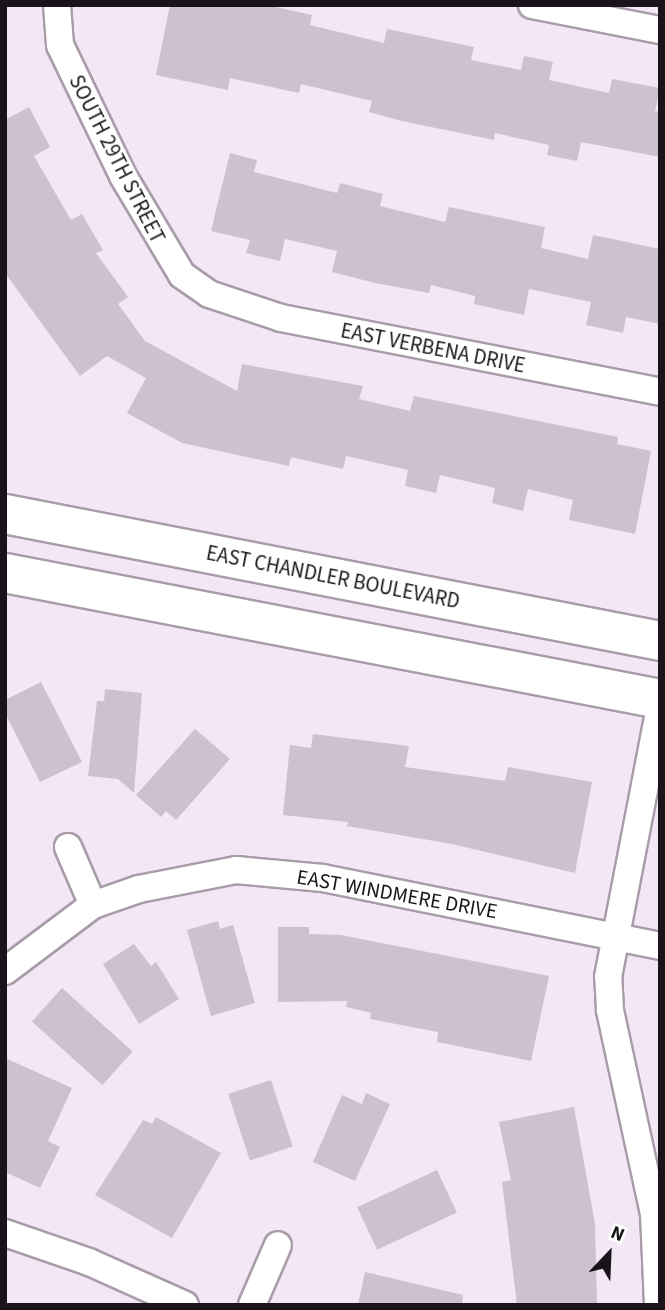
<!DOCTYPE html>
<html>
<head>
<meta charset="utf-8">
<style>
  body { margin:0 }
  #map { position:relative; width:665px; height:1310px; overflow:hidden; background:#f3e6f5; font-family:"Source Sans 3",sans-serif }
  div>[style] { position:absolute }
  [style*='--x'] { left:calc(var(--x)*1px); top:calc(var(--y)*1px); width:calc(var(--w)*1px); rotate:calc(var(--a)*1deg) }
  .building>* { inset:0; background:#cdc1cf; transform-origin:0 0 }
  .roads { filter:drop-shadow(2px 0 #a89ca9) drop-shadow(-2px 0 #a89ca9) drop-shadow(0 2px #a89ca9) drop-shadow(0 -2px #a89ca9) }
  .street>* { height:26px; margin:-13px; padding:0 13px; transform-origin:13px; border-radius:13px; background:#fff }
  .secondary>* { height:38px; margin:-19px; padding:0 19px; transform-origin:19px; border-radius:19px; background:#fff }
  span { translate:-50% -50%; white-space:nowrap; text-align:center; line-height:1.15; -webkit-text-stroke:6px #fff; paint-order:stroke }
  .street-label { font-size:21px; color:#181419 }
  .frame { position:absolute; inset:0; border:7px solid #181419; pointer-events:none }
  .north { position:absolute; left:574px; top:1219px; width:70px; height:70px; -webkit-text-stroke:5px #fff; paint-order:stroke; rotate:23deg; font-size:19px; font-weight:700; line-height:28px; text-align:center; color:#181419 }
  .north::after { content:''; display:block; margin:auto; width:24px; height:32px; background:#181419; clip-path:polygon(50% 0,100% 100%,50% 72%,0 100%) }
</style>
</head>
<body>
<div id="map">
  <div class="building">
    <i style="clip-path:polygon(170px 5px,267px 5px,312px 15px,310px 25px,384px 43px,387px 29px,474px 47px,471px 60px,521px 70px,524px 56px,553px 62px,549px 80px,609px 93px,612px 79px,660px 88px,655px 111px,660px 112px,660px 157px,581px 142px,577px 161px,547px 155px,549px 145px,495px 133px,494px 140px,402px 121px,369px 112px,372px 101px,301px 84px,299px 93px,230px 78px,228px 90px,156px 75px)"></i>
    <i style="clip-path:polygon(29px 107px,50px 147px,34px 156px,71px 220px,82px 214px,103px 250px,96px 253px,128px 297px,118px 304px,145px 341px,237px 391px,242px 364px,363px 386px,359px 399px,410px 411px,414px 396px,618px 437px,617px 444px,651px 451px,635px 534px,569px 520px,573px 500px,528px 489px,523px 511px,492px 503px,495px 488px,440px 475px,436px 493px,405px 486px,408px 470px,346px 456px,343px 469px,291px 457px,289px 466px,182px 443px,127px 413px,146px 378px,107px 356px,80px 376px,5px 273px,5px 120px)"></i>
    <i style="clip-path:polygon(230px 153px,257px 160px,254px 172px,337px 193px,340px 183px,383px 194px,380px 206px,445px 222px,449px 207px,545px 227px,541px 248px,588px 259px,593px 235px,660px 249px,660px 324px,626px 317px,623px 333px,586px 325px,591px 302px,529px 289px,524px 315px,474px 304px,475px 296px,431px 285px,429px 293px,375px 283px,332px 272px,337px 251px,285px 239px,280px 261px,246px 253px,250px 240px,211px 231px)"></i>
    <i style="clip-path:polygon(41px 682px,82px 762px,40px 782px,5px 713px,5px 700px)"></i>
    <i style="clip-path:polygon(105px 689px,142px 693px,134px 793px,118px 779px,88px 776px,97px 701px,104px 701px)"></i>
    <i style="clip-path:polygon(195px 729px,230px 759px,176px 820px,166px 811px,161px 817px,136px 795px)"></i>
    <i style="clip-path:polygon(313px 734px,409px 746px,405px 767px,505px 781px,508px 767px,592px 782px,575px 873px,452px 844px,347px 826px,348px 822px,283px 815px,290px 745px,311px 748px)"></i>
    <i style="clip-path:polygon(218px 921px,220px 929px,233px 925px,255px 1003px,211px 1016px,187px 930px)"></i>
    <i style="clip-path:polygon(278px 927px,309px 927px,309px 934px,341px 935px,549px 976px,531px 1061px,437px 1042px,438px 1032px,370px 1019px,371px 1013px,346px 1007px,347px 1001px,278px 1002px)"></i>
    <i style="clip-path:polygon(134px 944px,151px 966px,156px 962px,179px 999px,139px 1024px,103px 964px)"></i>
    <i style="left:62px;top:988px;width:95px;height:45px;rotate:42deg"></i>
    <i style="clip-path:polygon(5px 1058px,72px 1088px,48px 1141px,60px 1147px,40px 1188px,5px 1172px)"></i>
    <i style="left:271px;top:1080px;width:70px;height:45px;rotate:72deg"></i>
    <i style="clip-path:polygon(366px 1093px,390px 1104px,355px 1181px,313px 1162px,342px 1095px,362px 1104px)"></i>
    <i style="clip-path:polygon(574px 1107px,595px 1224px,597px 1305px,517px 1305px,502px 1182px,511px 1180px,499px 1122px)"></i>
    <i style="clip-path:polygon(156px 1117px,221px 1153px,172px 1238px,95px 1195px,143px 1120px,152px 1124px)"></i>
    <i style="left:437px;top:1170px;width:47px;height:88px;rotate:65deg"></i>
    <i style="clip-path:polygon(365px 1272px,463px 1295px,462px 1305px,358px 1305px)"></i>
  </div>
  <div class="roads">
    <div class="street">
      <i style="--x:57;--y:5;--w:40;--a:85.7"></i>
      <i style="--x:60;--y:45;--w:145;--a:64.3"></i>
      <i style="--x:123;--y:176;--w:115;--a:59.2"></i>
      <i style="--x:182;--y:275;--w:33;--a:35"></i>
      <i style="--x:209;--y:294;--w:76;--a:18.4"></i>
      <i style="--x:281;--y:318;--w:386;--a:11"></i>
      <i style="--x:532;--y:5;--w:130;--a:11.1"></i>
      <i style="--x:68;--y:847;--w:63;--a:66.7"></i>
      <i style="--x:5;--y:971;--w:110;--a:-36.9"></i>
      <i style="--x:93;--y:905;--w:49;--a:-19.2"></i>
      <i style="--x:139;--y:889;--w:99;--a:-11.1"></i>
      <i style="--x:236;--y:870;--w:87;--a:5.3"></i>
      <i style="--x:323;--y:878;--w:344;--a:11.4"></i>
      <i style="--x:5;--y:1233;--w:89;--a:19"></i>
      <i style="--x:89;--y:1262;--w:105;--a:24.1"></i>
      <i style="--x:252;--y:1305;--w:65;--a:-66.6"></i>
      <i style="--x:658;--y:1305;--w:91;--a:-92.5"></i>
      <i style="--x:654;--y:1214;--w:209;--a:-102.2"></i>
      <i style="--x:610;--y:1010;--w:33;--a:-93"></i>
      <i style="--x:608;--y:977;--w:276;--a:-79.1"></i>
    </div>
    <div class="secondary">
      <i style="--x:5;--y:514;--w:667;--a:10.97"></i>
      <i style="--x:5;--y:573;--w:667;--a:10.89"></i>
    </div>
  </div>
  <div class="street-label">
    <span style="left:117px;top:159px;rotate:63deg">SOUTH 29TH STREET</span>
    <span style="left:433px;top:348px;rotate:11deg">EAST VERBENA DRIVE</span>
    <span style="left:333px;top:577px;rotate:11deg">EAST CHANDLER BOULEVARD</span>
    <span style="left:397px;top:894px;rotate:10deg">EAST WINDMERE DRIVE</span>
  </div>
  <div class="frame"></div>
  <div class="north">N</div>
</div>
</body>
</html>
